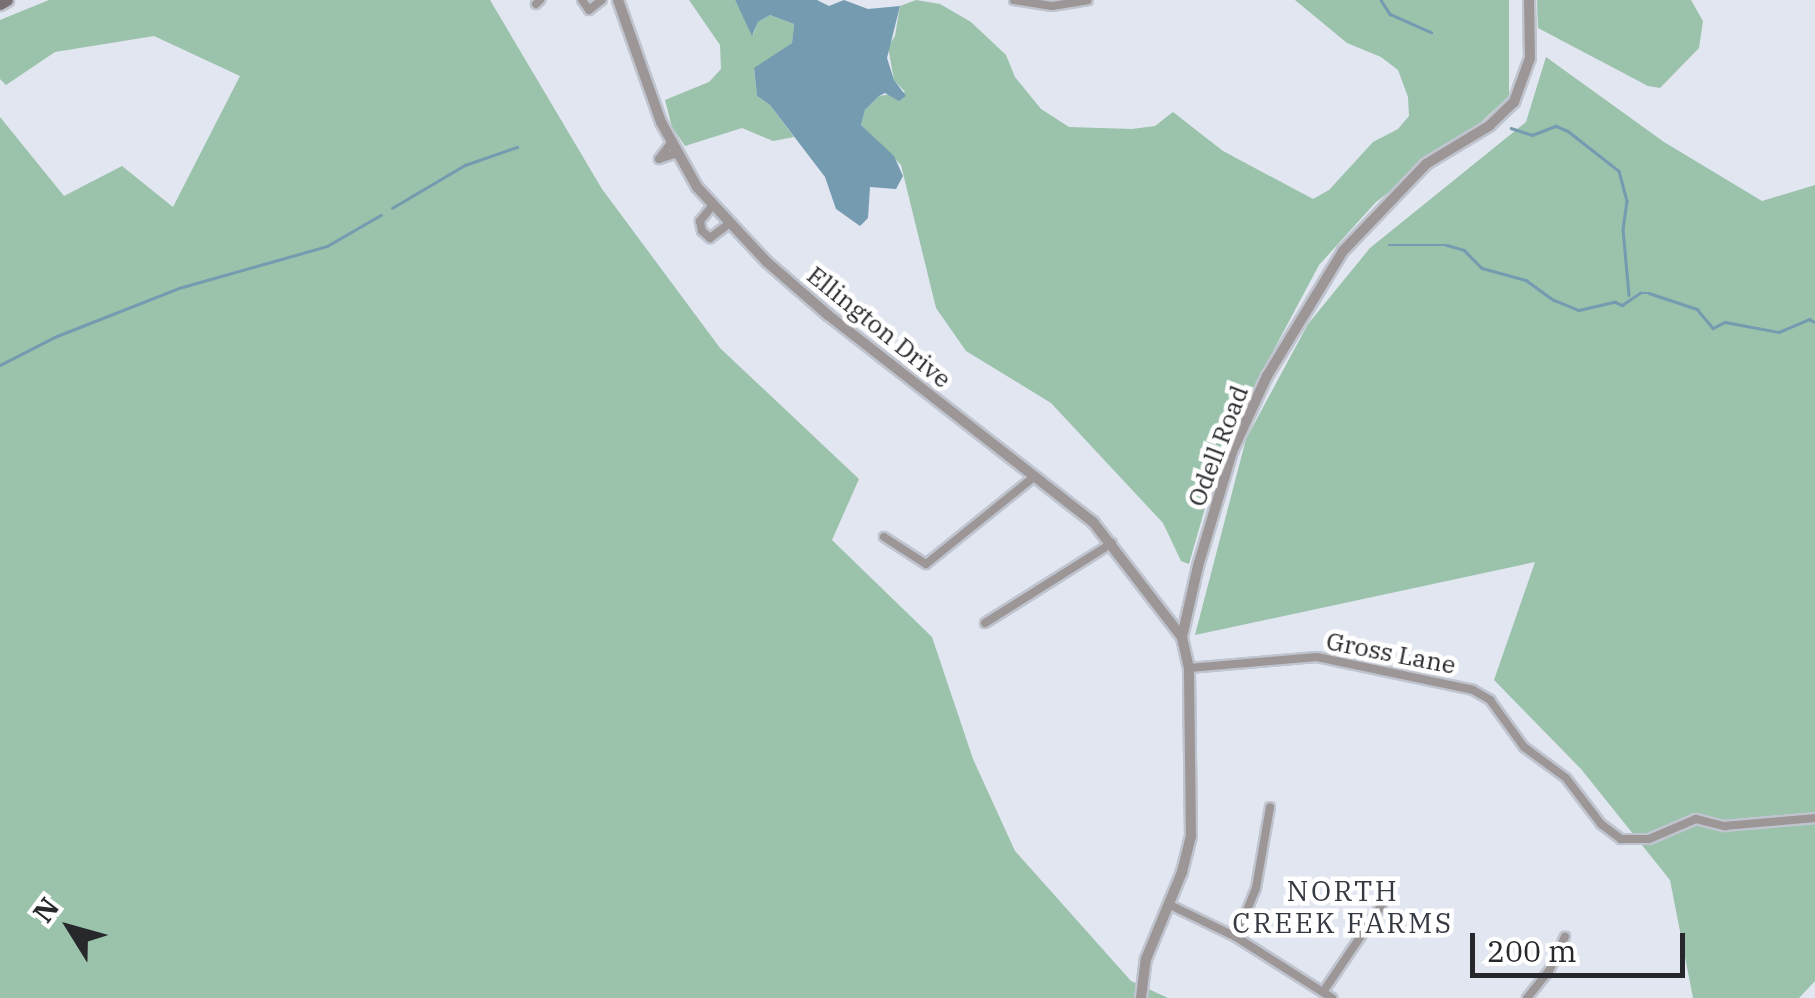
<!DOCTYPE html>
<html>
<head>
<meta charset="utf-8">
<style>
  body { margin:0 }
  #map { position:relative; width:1815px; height:998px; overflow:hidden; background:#e1e6f1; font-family:"IBM Plex Serif",serif }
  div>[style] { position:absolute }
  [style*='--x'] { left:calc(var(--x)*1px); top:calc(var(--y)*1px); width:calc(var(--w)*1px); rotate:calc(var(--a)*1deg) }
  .forest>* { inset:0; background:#9bc2ab }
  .water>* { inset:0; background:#749bb0 }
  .stream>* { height:2.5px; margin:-1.25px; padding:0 1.25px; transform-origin:1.25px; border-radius:1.25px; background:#749bb0 }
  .roads { filter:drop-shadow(2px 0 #bfc4ce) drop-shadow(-2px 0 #bfc4ce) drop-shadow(0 2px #bfc4ce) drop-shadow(0 -2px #bfc4ce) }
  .minor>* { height:8px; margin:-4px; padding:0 4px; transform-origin:4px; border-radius:4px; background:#9c9697 }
  .tertiary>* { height:10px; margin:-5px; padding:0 5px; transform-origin:5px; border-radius:5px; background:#9c9697 }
  .secondary>* { height:11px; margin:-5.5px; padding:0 5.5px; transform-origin:5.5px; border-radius:5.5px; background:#787072 }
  span { translate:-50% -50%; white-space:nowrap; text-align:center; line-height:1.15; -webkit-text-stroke:9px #fff; paint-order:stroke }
  .street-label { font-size:25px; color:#26282c }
  .neighbourhood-label { font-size:28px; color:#353942; letter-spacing:2.5px }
  .north { position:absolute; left:20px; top:878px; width:100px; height:100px; -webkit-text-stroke:8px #fff; paint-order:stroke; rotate:307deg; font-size:28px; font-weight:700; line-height:40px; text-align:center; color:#26282c }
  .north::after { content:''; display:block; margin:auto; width:35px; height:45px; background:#26282c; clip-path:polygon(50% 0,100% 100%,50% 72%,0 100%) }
  .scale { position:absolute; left:1470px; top:933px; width:215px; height:45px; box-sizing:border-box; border:5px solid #26282c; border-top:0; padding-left:12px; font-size:30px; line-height:35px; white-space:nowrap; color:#26282c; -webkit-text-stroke:8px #fff; paint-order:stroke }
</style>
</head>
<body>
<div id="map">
  <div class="forest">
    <i style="clip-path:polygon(49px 0,490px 0,602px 189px,720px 348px,859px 479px,832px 540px,932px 637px,973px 759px,1015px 851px,1131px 981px,1168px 998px,0 998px,0 117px,64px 196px,122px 166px,173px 207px,240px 76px,154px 36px,55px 52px,6px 85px,0 79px,0 20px)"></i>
    <i style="clip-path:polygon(689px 0,735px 0,753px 35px,758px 22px,770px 15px,794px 24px,792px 43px,754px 69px,757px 96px,770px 105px,794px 137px,773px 141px,742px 128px,685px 146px,672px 127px,665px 100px,709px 82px,721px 69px,720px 45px)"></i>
    <i style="clip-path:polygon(916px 0,940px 4px,971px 22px,1006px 55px,1015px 77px,1041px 109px,1069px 127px,1132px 129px,1155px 126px,1173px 112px,1223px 151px,1313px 199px,1329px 190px,1373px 142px,1398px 129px,1409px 116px,1408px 97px,1398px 70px,1381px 57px,1347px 43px,1295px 0,1509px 0,1509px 96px,1480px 123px,1376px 202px,1319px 265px,1223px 445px,1189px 564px,1181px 561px,1163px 523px,1051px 403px,966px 351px,936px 308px,901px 165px,861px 125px,865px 110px,879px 96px,905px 92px,894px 80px,888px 47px,895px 36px,900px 6px)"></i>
    <i style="clip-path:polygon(1537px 0,1691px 0,1703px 21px,1699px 48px,1660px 88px,1648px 86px,1538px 28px)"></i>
    <i style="clip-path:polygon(1546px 57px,1664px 142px,1762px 201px,1815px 185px,1815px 981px,1799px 998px,1693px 998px,1670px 880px,1581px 769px,1494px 680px,1535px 562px,1195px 635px,1246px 439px,1308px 324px,1370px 248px,1526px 122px)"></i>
  </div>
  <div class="water">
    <i style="clip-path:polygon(735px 0,817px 0,829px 6px,844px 0,868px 9px,900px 6px,887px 58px,894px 80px,906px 96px,899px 101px,885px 93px,879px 96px,865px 110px,861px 125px,894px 156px,903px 176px,896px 189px,870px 187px,868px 218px,860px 226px,836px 209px,825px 177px,770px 105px,757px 96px,754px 68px,792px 43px,794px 24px,770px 15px,758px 22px,752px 36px)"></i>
  </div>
  <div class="stream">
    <i style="--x:1381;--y:0;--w:17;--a:57"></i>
    <i style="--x:1390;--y:14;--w:45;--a:23.7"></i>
    <i style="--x:1511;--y:128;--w:22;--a:18"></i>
    <i style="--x:1532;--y:135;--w:26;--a:-21"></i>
    <i style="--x:1556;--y:126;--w:13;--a:23"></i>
    <i style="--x:1568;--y:131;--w:65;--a:38.1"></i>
    <i style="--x:1619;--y:171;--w:31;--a:75"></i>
    <i style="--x:1627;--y:201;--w:28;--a:98"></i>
    <i style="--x:1623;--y:229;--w:66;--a:84.8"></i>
    <i style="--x:392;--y:208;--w:85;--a:-30.5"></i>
    <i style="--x:465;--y:165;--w:55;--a:-19.1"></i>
    <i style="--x:1389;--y:245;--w:58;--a:0"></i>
    <i style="--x:1447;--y:245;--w:18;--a:16"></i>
    <i style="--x:1464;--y:250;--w:25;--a:45"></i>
    <i style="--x:1482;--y:268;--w:46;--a:15.3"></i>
    <i style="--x:1526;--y:280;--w:34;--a:36"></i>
    <i style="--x:1554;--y:300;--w:27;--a:22"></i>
    <i style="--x:1579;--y:310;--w:37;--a:-13"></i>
    <i style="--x:1615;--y:302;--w:8;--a:23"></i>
    <i style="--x:1622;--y:305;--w:22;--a:-34"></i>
    <i style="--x:1640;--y:293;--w:9;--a:0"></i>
    <i style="--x:1649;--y:293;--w:51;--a:18.4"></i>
    <i style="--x:1697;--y:309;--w:25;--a:50"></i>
    <i style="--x:1713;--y:328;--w:13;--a:-27"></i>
    <i style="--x:1725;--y:322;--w:55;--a:10.5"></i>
    <i style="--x:1779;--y:332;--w:33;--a:-23"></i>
    <i style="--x:1809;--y:319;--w:7;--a:27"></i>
    <i style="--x:0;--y:365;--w:64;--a:-27"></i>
    <i style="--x:57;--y:336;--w:131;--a:-21.5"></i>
    <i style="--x:179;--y:288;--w:154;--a:-15.8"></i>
    <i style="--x:327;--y:246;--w:62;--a:-29.9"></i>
  </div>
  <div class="roads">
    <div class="minor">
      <i style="--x:582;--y:0;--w:12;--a:55"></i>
      <i style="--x:589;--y:10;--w:16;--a:-38"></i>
      <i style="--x:1014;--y:0;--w:38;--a:9"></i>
      <i style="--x:1052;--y:6;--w:36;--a:-9"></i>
      <i style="--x:536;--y:4;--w:6;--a:-45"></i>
      <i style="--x:671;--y:143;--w:20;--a:127"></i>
      <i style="--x:659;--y:159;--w:19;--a:-18"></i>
      <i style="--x:713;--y:205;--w:21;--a:129"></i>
      <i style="--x:700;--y:221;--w:10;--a:79"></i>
      <i style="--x:702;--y:231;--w:11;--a:41"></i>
      <i style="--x:710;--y:238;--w:25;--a:-37"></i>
      <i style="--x:884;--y:537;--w:50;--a:32.7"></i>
      <i style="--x:926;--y:564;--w:140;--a:-38.9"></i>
      <i style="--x:985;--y:623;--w:150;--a:-32.2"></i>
      <i style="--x:1189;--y:668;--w:128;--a:-4.9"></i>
      <i style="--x:1317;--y:657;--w:159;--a:11.9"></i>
      <i style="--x:1473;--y:690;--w:20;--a:30"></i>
      <i style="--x:1490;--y:700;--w:58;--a:54.1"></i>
      <i style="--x:1524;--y:747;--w:52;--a:36.4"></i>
      <i style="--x:1566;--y:778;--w:58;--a:52.7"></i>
      <i style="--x:1601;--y:824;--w:25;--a:37"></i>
      <i style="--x:1621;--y:839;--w:28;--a:0"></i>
      <i style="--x:1649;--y:839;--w:51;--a:-23.1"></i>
      <i style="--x:1696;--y:819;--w:30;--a:14"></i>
      <i style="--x:1725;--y:826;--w:90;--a:-5.1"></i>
      <i style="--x:1168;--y:904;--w:76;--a:25.9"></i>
      <i style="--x:1236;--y:937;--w:114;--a:32.4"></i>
      <i style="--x:1236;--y:937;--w:53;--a:-67.8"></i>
      <i style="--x:1256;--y:888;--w:82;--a:-80.2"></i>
      <i style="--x:1323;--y:992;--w:105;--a:-55.9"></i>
      <i style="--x:1527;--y:998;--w:35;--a:-51"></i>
      <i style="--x:1549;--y:971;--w:38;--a:-65"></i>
    </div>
    <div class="tertiary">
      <i style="--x:618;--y:0;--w:129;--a:70.6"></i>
      <i style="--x:661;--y:122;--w:74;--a:61"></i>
      <i style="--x:697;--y:187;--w:103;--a:47"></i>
      <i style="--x:767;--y:262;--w:81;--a:41"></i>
      <i style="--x:828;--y:315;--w:336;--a:38"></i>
      <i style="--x:1093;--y:522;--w:145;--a:52.3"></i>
      <i style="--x:1141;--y:998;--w:39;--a:-83"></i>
      <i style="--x:1146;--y:959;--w:94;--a:-67.5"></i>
      <i style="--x:1182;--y:872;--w:36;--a:-76"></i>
      <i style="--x:1191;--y:837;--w:169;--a:-90.7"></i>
      <i style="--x:1189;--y:668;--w:32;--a:-103"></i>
      <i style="--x:1182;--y:637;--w:73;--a:-77.3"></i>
      <i style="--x:1198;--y:566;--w:119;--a:-73.4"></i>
      <i style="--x:1232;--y:452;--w:84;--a:-65.3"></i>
      <i style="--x:1267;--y:376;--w:146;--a:-58.7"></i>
      <i style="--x:1343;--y:251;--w:120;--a:-46.3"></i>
      <i style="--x:1426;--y:164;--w:74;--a:-31.1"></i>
      <i style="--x:1489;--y:126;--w:35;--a:-44"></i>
      <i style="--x:1514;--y:102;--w:47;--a:-70"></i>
      <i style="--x:1530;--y:58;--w:58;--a:-91"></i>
    </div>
    <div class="secondary">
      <i style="--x:0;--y:4;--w:8;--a:-30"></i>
    </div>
  </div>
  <div class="street-label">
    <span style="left:879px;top:327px;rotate:39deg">Ellington Drive</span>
    <span style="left:1218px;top:446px;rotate:-69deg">Odell Road</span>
    <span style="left:1391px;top:653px;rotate:11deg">Gross Lane</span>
  </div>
  <div class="neighbourhood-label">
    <span style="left:1343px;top:907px">NORTH<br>CREEK FARMS</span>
  </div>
  <div class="north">N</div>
  <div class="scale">200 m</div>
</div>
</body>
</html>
